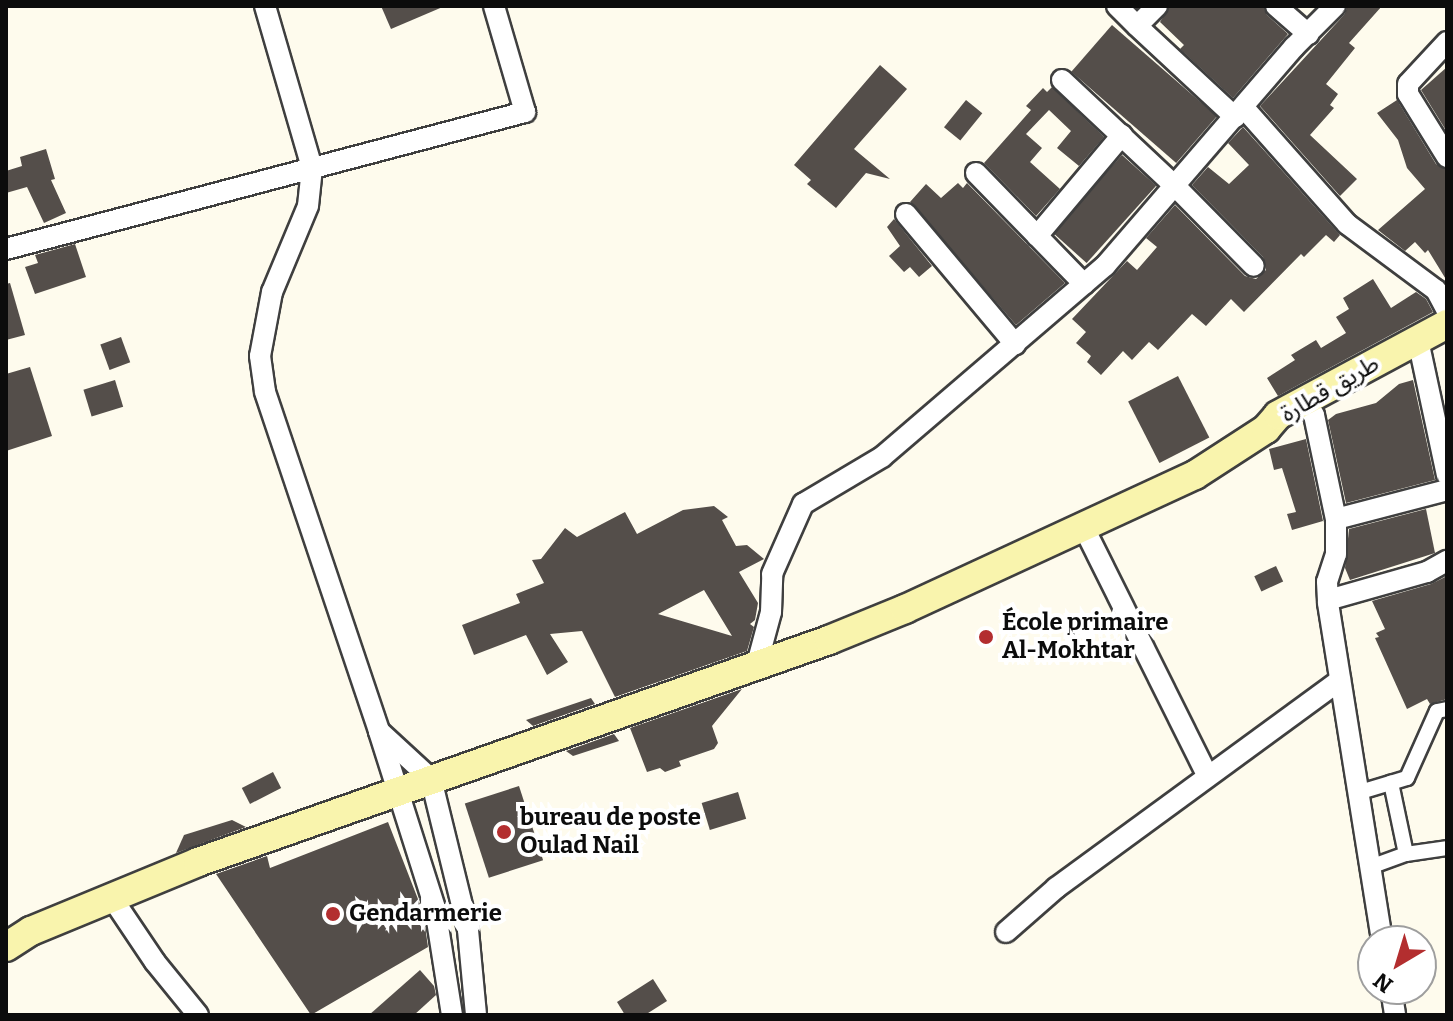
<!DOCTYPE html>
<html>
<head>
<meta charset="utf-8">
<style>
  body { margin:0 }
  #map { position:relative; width:1453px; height:1021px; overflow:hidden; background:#fefbed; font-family:Bitter,"Noto Sans Arabic",serif }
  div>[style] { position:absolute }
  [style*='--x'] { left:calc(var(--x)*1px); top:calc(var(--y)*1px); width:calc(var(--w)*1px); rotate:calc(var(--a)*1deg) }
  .building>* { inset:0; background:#544e4a; transform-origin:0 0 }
  .roads { filter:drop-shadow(2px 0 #3f3f3f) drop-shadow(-2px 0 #3f3f3f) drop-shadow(0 2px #3f3f3f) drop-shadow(0 -2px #3f3f3f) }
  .pedestrian>* { height:14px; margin:-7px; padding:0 7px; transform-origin:7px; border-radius:7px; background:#fff }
  .minor>* { height:20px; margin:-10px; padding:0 10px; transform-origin:10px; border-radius:10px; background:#fff }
  .secondary>* { height:28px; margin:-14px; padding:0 14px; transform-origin:14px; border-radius:14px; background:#f9f4ad }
  .dots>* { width:22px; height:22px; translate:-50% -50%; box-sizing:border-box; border:4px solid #fff; border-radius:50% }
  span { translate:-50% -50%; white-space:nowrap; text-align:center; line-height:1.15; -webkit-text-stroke:8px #fff; paint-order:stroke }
  .street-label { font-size:24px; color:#0c0c0c }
  .poi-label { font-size:24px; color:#0c0c0c; font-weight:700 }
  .left { translate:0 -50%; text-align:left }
  .frame { position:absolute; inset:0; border:8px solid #0c0c0c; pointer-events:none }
  .north { position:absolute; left:1357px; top:925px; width:80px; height:80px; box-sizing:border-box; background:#fff; border:2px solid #9e9e9e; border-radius:50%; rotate:218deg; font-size:22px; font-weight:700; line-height:32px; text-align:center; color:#0c0c0c }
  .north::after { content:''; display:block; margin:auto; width:28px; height:36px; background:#b32e2f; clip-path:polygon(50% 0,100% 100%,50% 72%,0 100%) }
</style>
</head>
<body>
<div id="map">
  <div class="building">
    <i style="clip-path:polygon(381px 6px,445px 6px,391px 29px)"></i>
    <i style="clip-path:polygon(1170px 6px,1263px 6px,1267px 15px,1288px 34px,1233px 98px,1180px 49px,1184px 45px,1160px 22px)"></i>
    <i style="clip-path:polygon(1348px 6px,1382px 6px,1349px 43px,1355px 48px,1326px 84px,1338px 94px,1330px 105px,1334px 108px,1310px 135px,1357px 179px,1340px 196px,1260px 106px,1344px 15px)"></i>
    <i style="left:1112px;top:25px;width:139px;height:62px;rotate:41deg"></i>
    <i style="clip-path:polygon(880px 65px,907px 89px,854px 149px,890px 179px,866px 173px,836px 208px,807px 184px,811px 180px,794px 165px)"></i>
    <i style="clip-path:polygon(1447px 67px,1447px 132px,1421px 90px)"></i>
    <i style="clip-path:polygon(1052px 87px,1104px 137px,1079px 166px,1057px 148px,1071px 131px,1049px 110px,1026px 134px,1042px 148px,1030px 162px,1060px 189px,1036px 216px,984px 163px,1031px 110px,1026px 106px,1043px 88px,1047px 92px)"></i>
    <i style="left:966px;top:100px;width:21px;height:35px;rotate:39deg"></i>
    <i style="clip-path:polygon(1397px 100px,1436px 164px,1447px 170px,1447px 281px,1428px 250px,1425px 253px,1415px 242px,1405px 251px,1378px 230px,1425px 189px,1407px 168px,1398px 140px,1377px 113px)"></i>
    <i style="clip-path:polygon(1243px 127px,1340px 235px,1334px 242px,1326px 235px,1304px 257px,1301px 254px,1244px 312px,1231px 299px,1206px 326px,1192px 314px,1158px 350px,1149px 342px,1132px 360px,1123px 351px,1101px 375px,1087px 362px,1091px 356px,1076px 343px,1086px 332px,1072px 319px,1127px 261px,1137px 270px,1157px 247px,1146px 238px,1175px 205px,1245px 276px,1256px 279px,1266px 270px,1263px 257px,1192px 185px,1208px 167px,1229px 184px,1249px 165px,1228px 143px)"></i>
    <i style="clip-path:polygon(46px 149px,55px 179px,51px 180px,66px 213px,44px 223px,27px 187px,6px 193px,6px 171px,22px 166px,20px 157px)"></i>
    <i style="left:1122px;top:155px;width:46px;height:104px;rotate:42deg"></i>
    <i style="clip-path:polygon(958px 183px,963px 188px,967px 183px,1065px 283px,1016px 325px,910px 202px,926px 184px,941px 198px)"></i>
    <i style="clip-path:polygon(894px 219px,932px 266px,919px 277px,910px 267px,904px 272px,889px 256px,900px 246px,887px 227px)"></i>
    <i style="clip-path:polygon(75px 244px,86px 277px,35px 294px,25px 267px,38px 263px,35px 255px)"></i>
    <i style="clip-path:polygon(1373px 279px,1391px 308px,1416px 292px,1426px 299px,1433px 312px,1278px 396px,1267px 378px,1295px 360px,1291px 355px,1316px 340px,1321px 348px,1346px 333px,1336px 317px,1349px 309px,1343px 298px)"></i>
    <i style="clip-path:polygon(10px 283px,25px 335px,6px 340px,6px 284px)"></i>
    <i style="left:121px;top:337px;width:27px;height:22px;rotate:70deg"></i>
    <i style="clip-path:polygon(30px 367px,52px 436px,6px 451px,6px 374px)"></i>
    <i style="left:1178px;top:376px;width:69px;height:56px;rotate:63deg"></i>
    <i style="left:115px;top:380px;width:28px;height:33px;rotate:73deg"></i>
    <i style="clip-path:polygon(1413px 380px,1435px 480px,1346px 503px,1328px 420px,1336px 414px,1376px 403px,1399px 384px)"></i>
    <i style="clip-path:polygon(1306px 439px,1323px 521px,1292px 530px,1287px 514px,1296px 512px,1282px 468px,1274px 470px,1269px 449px)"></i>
    <i style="clip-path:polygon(evenodd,714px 506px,728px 517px,722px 520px,736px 546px,747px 545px,764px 559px,739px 572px,758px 603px,755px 620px,750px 624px,754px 627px,747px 651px,615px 697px,582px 631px,550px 634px,568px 662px,547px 675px,526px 635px,474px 655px,462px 625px,520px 603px,516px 594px,544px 583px,532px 560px,541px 559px,565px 528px,577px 537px,625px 512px,637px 534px,683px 510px,714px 506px,704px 590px,732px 636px,658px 614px,704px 590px)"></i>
    <i style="clip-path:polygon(1426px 509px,1435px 553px,1350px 580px,1345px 568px,1349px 529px)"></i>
    <i style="left:1276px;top:566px;width:17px;height:24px;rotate:65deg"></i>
    <i style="clip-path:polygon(1447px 576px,1447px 699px,1430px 704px,1427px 699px,1407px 709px,1375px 638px,1379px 637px,1376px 633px,1385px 629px,1372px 601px,1431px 584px)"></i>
    <i style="clip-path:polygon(742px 689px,712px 726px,718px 743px,714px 749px,679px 761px,681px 766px,665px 772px,660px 768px,647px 772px,630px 728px)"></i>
    <i style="clip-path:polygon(591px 698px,595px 704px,533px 726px,526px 720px)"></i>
    <i style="clip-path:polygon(614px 734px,619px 741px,573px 756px,566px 751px)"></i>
    <i style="left:273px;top:772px;width:18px;height:35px;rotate:63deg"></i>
    <i style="left:519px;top:786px;width:78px;height:57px;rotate:72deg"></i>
    <i style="left:738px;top:792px;width:28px;height:38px;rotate:73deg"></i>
    <i style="clip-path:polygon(232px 820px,246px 827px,176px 853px,184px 835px)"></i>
    <i style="clip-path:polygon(388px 822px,423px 912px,428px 947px,311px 1015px,216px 874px,267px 856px,270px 868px)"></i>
    <i style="clip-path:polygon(420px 970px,434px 986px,436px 995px,414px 1015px,369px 1015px)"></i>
    <i style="clip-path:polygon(653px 979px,667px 1001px,645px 1015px,625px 1015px,617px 1002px)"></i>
  </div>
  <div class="roads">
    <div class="pedestrian">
      <i style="--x:1357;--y:793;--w:52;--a:-16.7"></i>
      <i style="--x:1407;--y:778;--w:73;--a:-65.9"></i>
      <i style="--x:1437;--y:711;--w:10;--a:-11"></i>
      <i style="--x:1406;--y:854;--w:41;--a:-8.3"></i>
      <i style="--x:1370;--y:867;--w:38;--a:-20"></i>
      <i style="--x:1406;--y:854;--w:73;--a:-101.9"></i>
    </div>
    <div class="minor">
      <i style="--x:265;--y:6;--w:169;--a:73.8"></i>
      <i style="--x:312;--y:168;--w:38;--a:96"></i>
      <i style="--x:308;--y:206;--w:93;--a:112.7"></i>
      <i style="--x:272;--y:292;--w:65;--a:100.6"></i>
      <i style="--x:260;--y:356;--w:36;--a:82"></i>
      <i style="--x:265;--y:392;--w:358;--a:71.4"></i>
      <i style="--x:1117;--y:6;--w:28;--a:45"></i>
      <i style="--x:1157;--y:6;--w:28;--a:135"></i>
      <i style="--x:1137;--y:26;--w:134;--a:42.9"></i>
      <i style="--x:1276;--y:6;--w:43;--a:41.2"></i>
      <i style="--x:1447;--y:42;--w:57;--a:132.9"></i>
      <i style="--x:1408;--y:84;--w:10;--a:90"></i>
      <i style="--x:1408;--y:94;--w:74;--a:58.2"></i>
      <i style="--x:1062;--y:80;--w:155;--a:43.2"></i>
      <i style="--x:1175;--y:186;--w:112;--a:45.4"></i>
      <i style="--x:1244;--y:108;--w:155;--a:48.4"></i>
      <i style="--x:1347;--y:224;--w:111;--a:36.6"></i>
      <i style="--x:1436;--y:290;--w:24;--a:62"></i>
      <i style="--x:976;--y:173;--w:155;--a:45.8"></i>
      <i style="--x:906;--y:214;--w:170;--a:50"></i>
      <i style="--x:1037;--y:236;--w:132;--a:-49.9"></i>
      <i style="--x:6;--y:249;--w:537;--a:-14.79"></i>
      <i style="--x:525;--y:112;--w:110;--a:-106.3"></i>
      <i style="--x:1418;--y:340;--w:138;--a:77.9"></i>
      <i style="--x:1303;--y:402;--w:17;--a:50"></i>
      <i style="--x:1314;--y:415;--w:106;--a:78.1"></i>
      <i style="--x:1336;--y:519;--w:35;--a:90"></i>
      <i style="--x:1336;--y:554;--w:29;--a:108"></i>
      <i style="--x:1327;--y:582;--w:21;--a:87"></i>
      <i style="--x:1328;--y:603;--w:342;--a:80.9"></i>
      <i style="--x:1336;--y:519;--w:115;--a:-14.6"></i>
      <i style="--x:1083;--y:526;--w:278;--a:63.5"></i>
      <i style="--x:1328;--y:600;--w:103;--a:-15.8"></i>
      <i style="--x:1427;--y:572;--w:23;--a:-29"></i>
      <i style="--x:757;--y:664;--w:54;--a:-74.9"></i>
      <i style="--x:771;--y:612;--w:38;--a:-88"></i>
      <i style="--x:772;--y:574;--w:77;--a:-66.1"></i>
      <i style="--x:803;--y:504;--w:92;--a:-30.7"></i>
      <i style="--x:882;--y:457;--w:294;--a:-40.6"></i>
      <i style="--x:1105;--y:266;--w:289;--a:-49.2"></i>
      <i style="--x:1294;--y:47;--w:58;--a:-45"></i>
      <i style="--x:112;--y:898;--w:77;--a:56.1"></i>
      <i style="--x:155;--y:962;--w:68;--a:50.9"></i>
      <i style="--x:1006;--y:932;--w:67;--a:-41.3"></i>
      <i style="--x:1056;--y:888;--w:352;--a:-36.2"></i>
      <i style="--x:1391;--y:989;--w:26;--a:81"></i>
      <i style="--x:452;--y:1015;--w:108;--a:-99"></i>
      <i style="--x:435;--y:908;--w:186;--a:-107.6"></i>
      <i style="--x:379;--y:731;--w:71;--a:42.7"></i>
      <i style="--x:431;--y:779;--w:155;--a:76.2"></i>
      <i style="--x:468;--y:930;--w:85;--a:84.6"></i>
    </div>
    <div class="secondary">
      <i style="--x:6;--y:947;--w:30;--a:-33"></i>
      <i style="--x:31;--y:931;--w:181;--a:-22.4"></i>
      <i style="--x:198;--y:862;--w:669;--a:-19.38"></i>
      <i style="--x:829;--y:640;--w:82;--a:-22.2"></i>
      <i style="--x:905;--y:609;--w:319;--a:-24.8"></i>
      <i style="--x:1195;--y:475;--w:85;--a:-32.9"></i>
      <i style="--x:1266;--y:429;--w:18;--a:-49"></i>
      <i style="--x:1278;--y:415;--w:192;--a:-28.3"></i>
    </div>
  </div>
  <div class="dots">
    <i style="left:986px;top:637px;background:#b32e2f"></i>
    <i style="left:504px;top:832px;background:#b32e2f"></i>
    <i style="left:333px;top:914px;background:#b32e2f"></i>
  </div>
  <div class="street-label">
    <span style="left:1330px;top:389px;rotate:-30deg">طريق قطارة</span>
  </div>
  <div class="poi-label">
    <span class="left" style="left:1002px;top:637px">École primaire<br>Al-Mokhtar</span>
    <span class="left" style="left:520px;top:832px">bureau de poste<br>Oulad Nail</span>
    <span class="left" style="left:349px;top:914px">Gendarmerie</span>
  </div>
  <div class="frame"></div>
  <div class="north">N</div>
</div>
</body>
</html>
